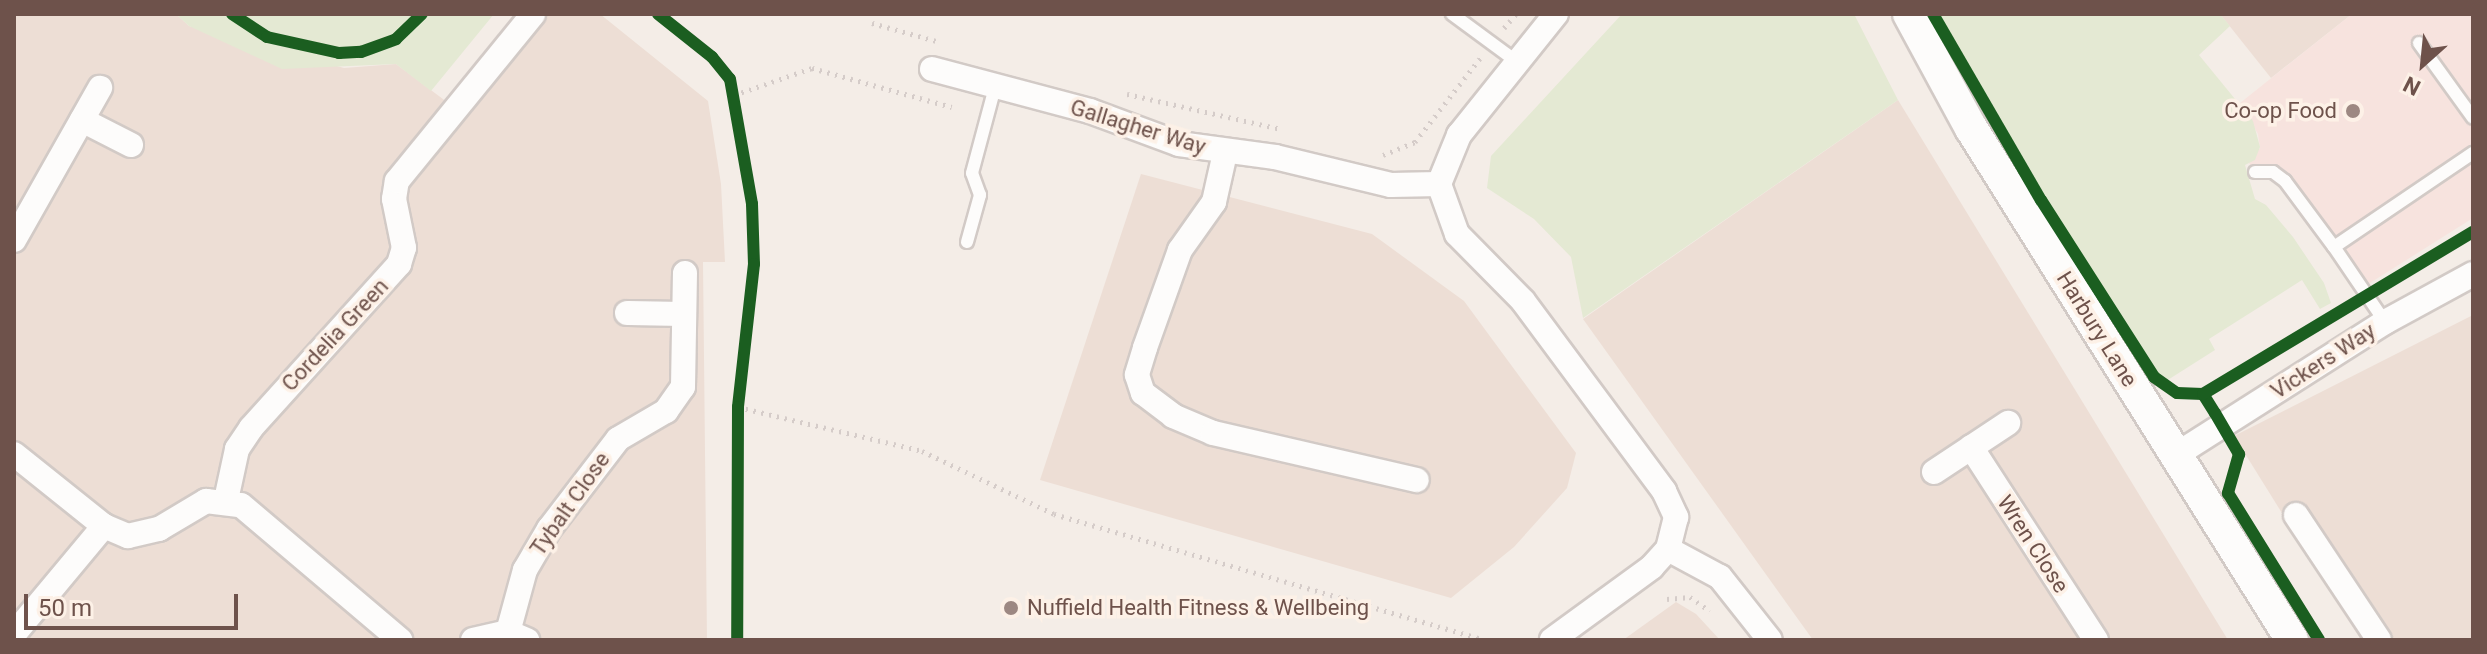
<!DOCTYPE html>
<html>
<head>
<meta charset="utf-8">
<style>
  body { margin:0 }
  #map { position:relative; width:2487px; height:654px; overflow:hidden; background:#f4ede7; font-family:Roboto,sans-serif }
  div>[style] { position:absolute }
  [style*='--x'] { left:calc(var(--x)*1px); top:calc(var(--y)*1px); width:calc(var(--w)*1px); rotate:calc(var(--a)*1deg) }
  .residential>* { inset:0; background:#edded5 }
  .commercial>* { inset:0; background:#f7e3de }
  .green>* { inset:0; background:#e4e9d3 }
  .path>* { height:5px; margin-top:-2.5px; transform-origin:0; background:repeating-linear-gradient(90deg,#d5ccc9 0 2px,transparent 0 8px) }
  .roads { filter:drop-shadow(2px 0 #d2cac6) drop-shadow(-2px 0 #d2cac6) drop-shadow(0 2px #d2cac6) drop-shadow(0 -2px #d2cac6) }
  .service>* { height:12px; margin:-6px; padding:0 6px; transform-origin:6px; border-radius:6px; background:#fdfcfb }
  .minor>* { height:24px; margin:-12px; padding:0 12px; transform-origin:12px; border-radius:12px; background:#fdfcfb }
  .tertiary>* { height:32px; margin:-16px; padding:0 16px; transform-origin:16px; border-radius:16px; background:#fdfcfb }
  .cycleway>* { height:12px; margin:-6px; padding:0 6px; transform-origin:6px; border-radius:6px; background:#1b5e20 }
  .dots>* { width:22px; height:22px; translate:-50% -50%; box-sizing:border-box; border:4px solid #fdf1e7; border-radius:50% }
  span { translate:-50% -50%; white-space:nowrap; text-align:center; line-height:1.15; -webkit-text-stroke:7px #fdf1e7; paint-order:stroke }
  .poi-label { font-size:22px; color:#6e524b }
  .right { translate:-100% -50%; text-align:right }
  .left { translate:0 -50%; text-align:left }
  .street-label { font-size:22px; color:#6e524b }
  .frame { position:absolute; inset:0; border:16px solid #6e524b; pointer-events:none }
  .north { position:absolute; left:2383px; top:24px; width:80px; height:80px; -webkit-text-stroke:6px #fdf1e7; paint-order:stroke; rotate:207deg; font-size:22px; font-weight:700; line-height:32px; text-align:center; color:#6e524b }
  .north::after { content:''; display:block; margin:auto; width:28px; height:36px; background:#6e524b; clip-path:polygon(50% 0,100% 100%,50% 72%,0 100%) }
  .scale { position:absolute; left:24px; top:594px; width:214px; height:36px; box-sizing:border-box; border:4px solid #6e524b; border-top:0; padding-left:10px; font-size:24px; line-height:28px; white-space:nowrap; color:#6e524b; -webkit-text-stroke:6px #fdf1e7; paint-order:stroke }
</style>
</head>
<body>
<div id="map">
  <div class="residential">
    <i style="clip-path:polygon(14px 14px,176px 14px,189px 26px,344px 68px,396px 64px,463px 114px,544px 14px,600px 14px,708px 101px,721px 184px,725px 262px,703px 262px,707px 640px,14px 640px)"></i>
    <i style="clip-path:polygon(2220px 14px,2352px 14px,2271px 78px)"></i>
    <i style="clip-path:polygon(1898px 100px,2228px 640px,1813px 640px,1583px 319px)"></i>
    <i style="clip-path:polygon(1141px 174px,1372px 234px,1464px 301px,1576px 453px,1567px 488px,1514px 547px,1451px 598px,1040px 480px)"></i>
    <i style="clip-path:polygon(2473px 315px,2473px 640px,2361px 640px,2234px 436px)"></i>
    <i style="clip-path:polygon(1676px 602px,1696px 614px,1720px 640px,1623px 640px)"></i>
  </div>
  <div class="commercial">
    <i style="clip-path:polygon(2352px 14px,2473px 14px,2473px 218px,2362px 288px,2285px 181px,2255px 172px,2249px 163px,2260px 148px,2258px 134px,2240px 103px)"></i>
  </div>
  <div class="green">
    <i style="clip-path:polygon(176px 14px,494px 14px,431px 91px,396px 64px,282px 69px,189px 26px)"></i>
    <i style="clip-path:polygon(1622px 14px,1854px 14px,1898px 100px,1583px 318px,1571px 257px,1534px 219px,1487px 188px,1491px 156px)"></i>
    <i style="clip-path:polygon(1933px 14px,2220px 14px,2230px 26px,2199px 55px,2253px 121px,2260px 147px,2255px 160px,2245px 165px,2255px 199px,2266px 205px,2293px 237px,2324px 283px,2331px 303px,2320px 309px,2302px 280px,2209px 339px,2215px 350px,2163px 383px,2154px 377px,1958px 64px)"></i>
  </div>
  <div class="path">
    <i style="--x:872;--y:23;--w:71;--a:15.6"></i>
    <i style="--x:1504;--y:28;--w:18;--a:-49"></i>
    <i style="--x:1127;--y:94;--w:158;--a:12.8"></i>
    <i style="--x:734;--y:95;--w:83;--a:-19.1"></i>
    <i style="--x:812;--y:68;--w:145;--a:15.6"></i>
    <i style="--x:1383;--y:155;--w:35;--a:-22"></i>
    <i style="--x:1415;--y:142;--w:108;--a:-52.2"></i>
    <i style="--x:738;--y:407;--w:189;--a:13.4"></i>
    <i style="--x:922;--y:451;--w:146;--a:25.5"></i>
    <i style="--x:1054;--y:514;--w:448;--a:16.3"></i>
    <i style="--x:1667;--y:599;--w:23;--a:-5"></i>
    <i style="--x:1690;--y:597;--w:24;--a:35"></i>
  </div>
  <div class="roads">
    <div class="service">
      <i style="--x:1452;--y:14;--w:79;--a:36.3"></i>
      <i style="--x:2419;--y:43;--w:92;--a:54.2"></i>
      <i style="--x:2255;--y:172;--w:18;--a:0"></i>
      <i style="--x:2273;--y:172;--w:15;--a:37"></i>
      <i style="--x:2285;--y:181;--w:82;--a:53.4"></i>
      <i style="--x:967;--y:242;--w:49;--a:-74.5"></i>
      <i style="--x:980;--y:195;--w:23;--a:-110"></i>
      <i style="--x:972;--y:173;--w:89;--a:-75"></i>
      <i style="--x:2385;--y:322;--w:91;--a:-124.2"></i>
      <i style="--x:2334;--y:247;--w:168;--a:-34.1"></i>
    </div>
    <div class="minor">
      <i style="--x:932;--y:69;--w:163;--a:14.9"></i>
      <i style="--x:1090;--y:111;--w:95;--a:20.3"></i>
      <i style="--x:1179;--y:144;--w:97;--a:7.7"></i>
      <i style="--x:1275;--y:157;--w:119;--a:13.6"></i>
      <i style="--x:1391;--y:185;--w:48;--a:-1.2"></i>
      <i style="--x:1439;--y:184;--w:53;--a:70.2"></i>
      <i style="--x:1457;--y:234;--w:94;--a:45.4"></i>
      <i style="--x:1523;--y:301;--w:237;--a:53.4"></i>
      <i style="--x:1664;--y:491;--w:29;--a:65"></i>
      <i style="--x:1676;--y:517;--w:33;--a:104"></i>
      <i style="--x:1668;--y:549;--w:24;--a:132"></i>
      <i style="--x:1652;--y:567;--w:124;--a:143.9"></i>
      <i style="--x:82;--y:120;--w:55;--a:27"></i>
      <i style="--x:1225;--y:153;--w:50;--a:102.7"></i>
      <i style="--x:1214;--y:202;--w:59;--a:125.3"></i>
      <i style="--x:1180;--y:250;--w:104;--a:109.7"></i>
      <i style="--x:1145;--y:348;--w:28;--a:107"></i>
      <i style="--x:1137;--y:375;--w:19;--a:72"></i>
      <i style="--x:1143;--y:393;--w:38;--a:37"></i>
      <i style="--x:1173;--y:416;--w:43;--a:23"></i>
      <i style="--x:1213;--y:433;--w:209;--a:13"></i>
      <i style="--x:1439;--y:184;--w:53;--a:-67.8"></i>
      <i style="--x:1459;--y:135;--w:155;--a:-51.3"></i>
      <i style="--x:14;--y:240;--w:175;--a:-60.5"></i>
      <i style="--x:627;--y:313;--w:57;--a:1"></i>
      <i style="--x:1971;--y:447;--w:230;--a:57.1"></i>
      <i style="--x:14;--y:454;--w:115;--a:38.7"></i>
      <i style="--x:104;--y:526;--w:26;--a:23"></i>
      <i style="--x:128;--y:536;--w:32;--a:-13"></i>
      <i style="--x:159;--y:529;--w:55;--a:-30.8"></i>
      <i style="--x:206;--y:501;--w:35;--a:7"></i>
      <i style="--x:241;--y:505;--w:209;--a:40.3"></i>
      <i style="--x:2176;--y:455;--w:248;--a:-32.5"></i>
      <i style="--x:2385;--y:322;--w:100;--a:-28.6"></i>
      <i style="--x:1934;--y:472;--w:89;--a:-33.5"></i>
      <i style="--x:226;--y:500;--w:52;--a:-77.8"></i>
      <i style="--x:237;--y:449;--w:25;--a:-56"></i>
      <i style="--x:251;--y:428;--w:221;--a:-47.9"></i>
      <i style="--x:399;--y:264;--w:17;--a:-73"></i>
      <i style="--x:404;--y:248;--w:50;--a:-101.5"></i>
      <i style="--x:394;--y:199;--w:18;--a:-81"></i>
      <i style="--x:397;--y:181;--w:215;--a:-50.8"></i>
      <i style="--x:2296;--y:515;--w:150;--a:56.4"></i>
      <i style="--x:1668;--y:549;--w:59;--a:28.3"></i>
      <i style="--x:1720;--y:577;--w:80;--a:51.6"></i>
      <i style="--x:508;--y:632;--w:64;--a:-74.7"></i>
      <i style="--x:525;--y:570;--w:48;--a:-59.7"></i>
      <i style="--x:549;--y:529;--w:113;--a:-52.5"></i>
      <i style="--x:618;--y:439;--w:56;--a:-30.3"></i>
      <i style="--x:666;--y:411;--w:29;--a:-55"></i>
      <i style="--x:683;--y:387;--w:114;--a:-89"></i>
      <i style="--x:14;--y:634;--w:141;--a:-50.2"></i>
      <i style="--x:473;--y:640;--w:36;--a:-13"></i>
      <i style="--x:508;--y:632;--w:21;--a:23"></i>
    </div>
    <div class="tertiary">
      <i style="--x:1909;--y:14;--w:130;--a:61.5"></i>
      <i style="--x:1971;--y:128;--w:604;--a:57.91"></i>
    </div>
  </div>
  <div class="cycleway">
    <i style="--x:232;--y:14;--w:42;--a:33.3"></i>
    <i style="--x:267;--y:37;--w:74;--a:12.5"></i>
    <i style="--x:339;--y:53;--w:22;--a:-3"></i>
    <i style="--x:361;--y:52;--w:37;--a:-20"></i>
    <i style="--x:396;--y:39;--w:36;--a:-44"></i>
    <i style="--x:658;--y:14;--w:69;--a:38.5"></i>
    <i style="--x:712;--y:57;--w:28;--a:51"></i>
    <i style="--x:730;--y:79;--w:127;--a:80"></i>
    <i style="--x:752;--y:204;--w:60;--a:88.1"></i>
    <i style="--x:754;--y:264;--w:144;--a:96.4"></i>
    <i style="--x:738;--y:407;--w:233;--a:90.2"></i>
    <i style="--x:1933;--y:14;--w:215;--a:59.9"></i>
    <i style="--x:2041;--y:200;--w:210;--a:57.4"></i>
    <i style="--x:2154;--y:377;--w:28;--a:35"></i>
    <i style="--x:2177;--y:393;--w:26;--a:2"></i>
    <i style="--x:2203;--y:394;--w:22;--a:58"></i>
    <i style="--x:2215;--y:413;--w:48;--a:59.7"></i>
    <i style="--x:2239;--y:454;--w:41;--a:105.8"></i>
    <i style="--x:2228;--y:493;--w:173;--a:58.2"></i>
    <i style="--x:2203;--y:394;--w:315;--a:-31"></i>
  </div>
  <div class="dots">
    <i style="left:2353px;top:111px;background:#9d8882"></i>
    <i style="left:1011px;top:608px;background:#9d8882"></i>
  </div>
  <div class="poi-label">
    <span class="right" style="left:2337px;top:111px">Co-op Food</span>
    <span class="left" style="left:1027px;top:608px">Nuffield Health Fitness &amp; Wellbeing</span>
  </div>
  <div class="street-label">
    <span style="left:1138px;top:127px;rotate:17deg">Gallagher Way</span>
    <span style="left:2097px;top:329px;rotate:58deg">Harbury Lane</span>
    <span style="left:335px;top:335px;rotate:-47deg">Cordelia Green</span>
    <span style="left:2323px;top:361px;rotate:-33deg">Vickers Way</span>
    <span style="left:570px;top:504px;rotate:-55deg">Tybalt Close</span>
    <span style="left:2033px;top:544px;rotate:57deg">Wren Close</span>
  </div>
  <div class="frame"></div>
  <div class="north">N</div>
  <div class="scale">50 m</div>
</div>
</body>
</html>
